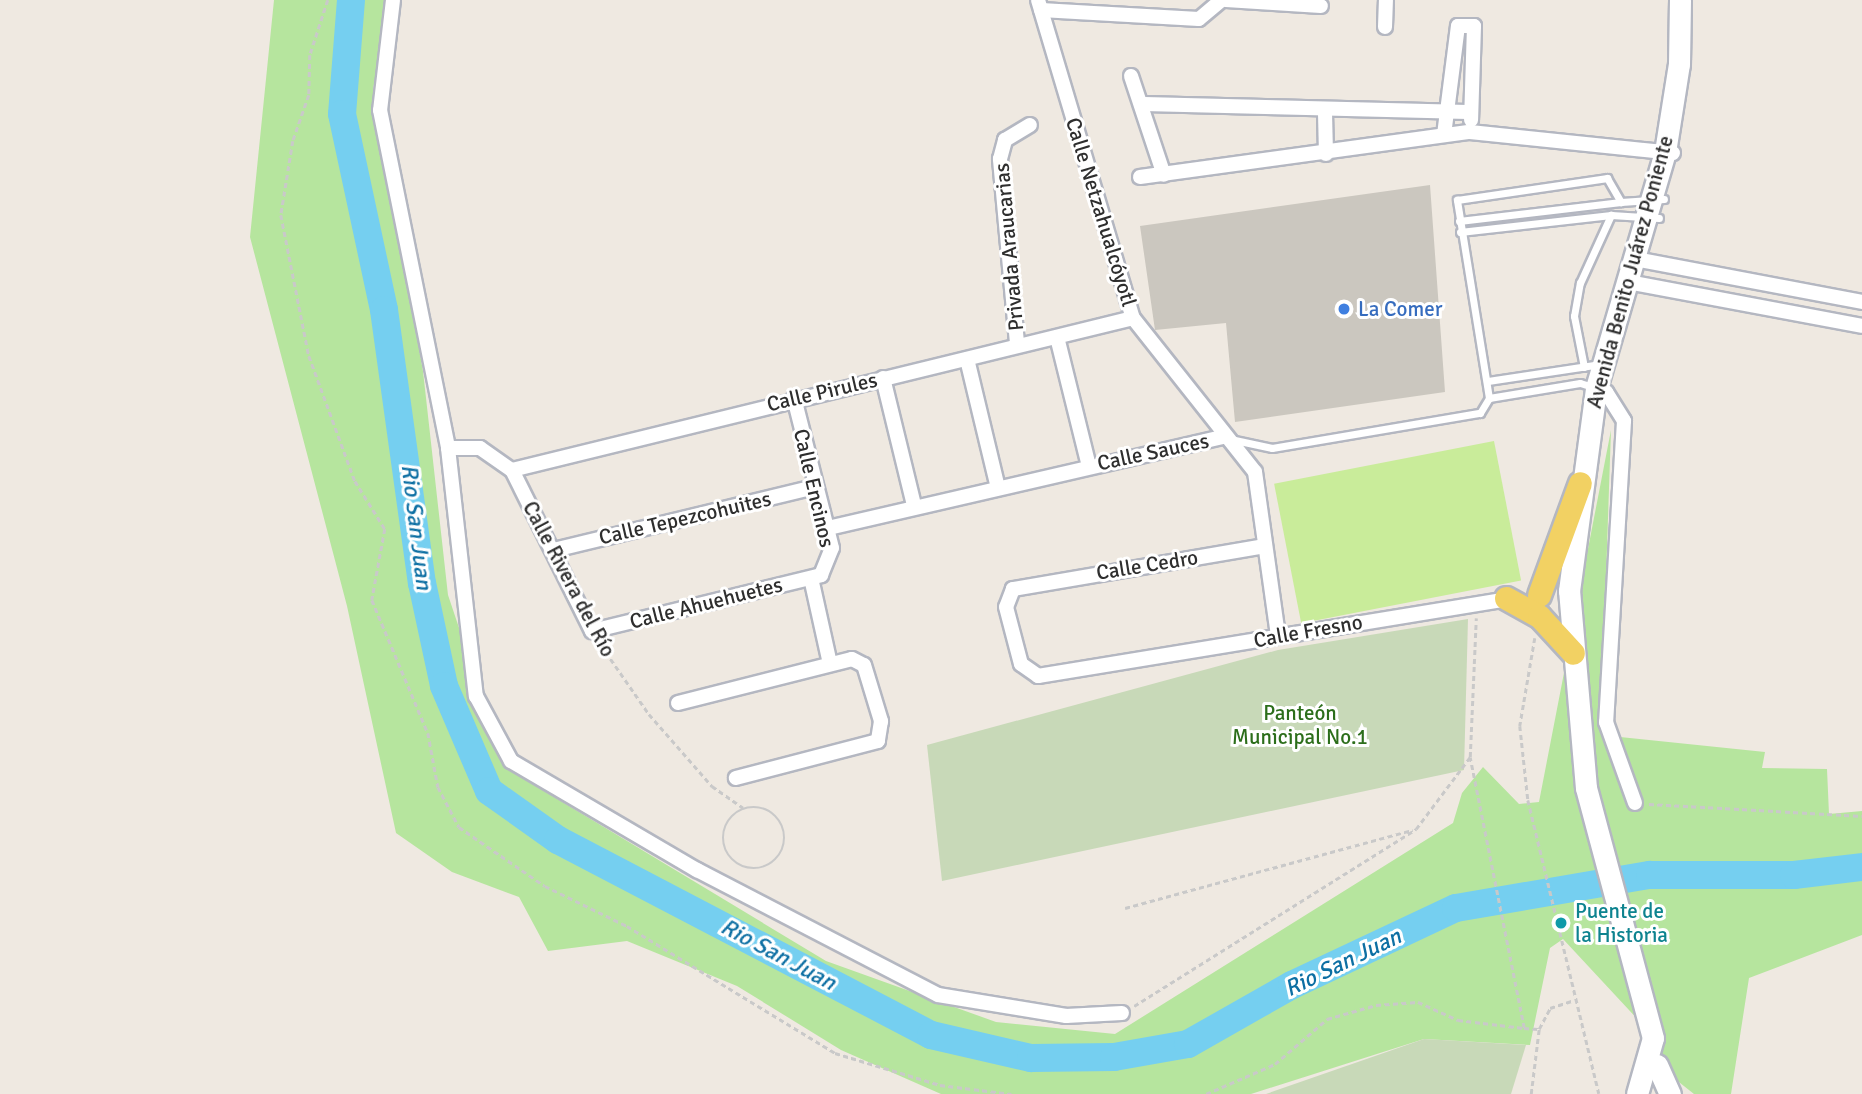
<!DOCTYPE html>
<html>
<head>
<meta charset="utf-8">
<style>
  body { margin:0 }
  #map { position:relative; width:1862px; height:1094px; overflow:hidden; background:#efe9e1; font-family:Signika,sans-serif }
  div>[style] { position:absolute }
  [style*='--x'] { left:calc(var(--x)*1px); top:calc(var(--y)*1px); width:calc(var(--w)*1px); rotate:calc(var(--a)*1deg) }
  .green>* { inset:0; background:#b6e59e }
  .cemetery>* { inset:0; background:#c8d9b8 }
  .pitch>* { inset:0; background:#c9ec9a; transform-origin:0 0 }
  .river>* { height:28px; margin:-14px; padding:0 14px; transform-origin:14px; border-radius:14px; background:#75cff0 }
  .building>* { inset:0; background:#cbc7bf }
  .path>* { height:2.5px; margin-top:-1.25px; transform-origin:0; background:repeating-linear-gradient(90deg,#c9c9c9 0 5px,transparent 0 8.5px) }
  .path>.ring { margin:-1.25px; padding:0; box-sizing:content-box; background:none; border:2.5px solid #c9c9c9; border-radius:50% }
  .roads { filter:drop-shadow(2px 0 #b4b7c1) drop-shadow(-2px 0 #b4b7c1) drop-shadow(0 2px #b4b7c1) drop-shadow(0 -2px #b4b7c1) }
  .service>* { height:7px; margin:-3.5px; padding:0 3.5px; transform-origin:3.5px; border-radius:3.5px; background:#fff }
  .minor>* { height:14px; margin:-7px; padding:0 7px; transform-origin:7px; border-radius:7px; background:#fff }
  .secondary>* { height:21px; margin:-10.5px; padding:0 10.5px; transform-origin:10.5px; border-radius:10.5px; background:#fff }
  .primary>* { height:23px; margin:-11.5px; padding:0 11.5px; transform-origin:11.5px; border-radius:11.5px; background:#f2d163 }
  .dots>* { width:19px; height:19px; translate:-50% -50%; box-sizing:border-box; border:4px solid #fff; border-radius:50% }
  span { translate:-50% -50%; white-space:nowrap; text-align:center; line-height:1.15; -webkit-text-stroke:6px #fff; paint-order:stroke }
  .street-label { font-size:21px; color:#2e2e2e }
  .shop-label { font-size:21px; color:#366cbe }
  .left { translate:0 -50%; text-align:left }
  .park-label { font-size:21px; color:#2c6e1b }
  .culture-label { font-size:21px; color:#0d838f }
  .water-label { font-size:23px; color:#0d6fa3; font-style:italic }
</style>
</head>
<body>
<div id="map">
  <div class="green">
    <i style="clip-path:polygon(274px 0,391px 0,373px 89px,423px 371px,448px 595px,506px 768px,826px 961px,996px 1022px,1115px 1034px,1453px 823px,1462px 793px,1483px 767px,1519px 804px,1539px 802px,1611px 430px,1601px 724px,1620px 737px,1765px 752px,1762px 768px,1827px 769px,1829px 814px,1862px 811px,1862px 935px,1749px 978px,1731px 1094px,1694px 1094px,1670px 1075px,1642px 1024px,1563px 939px,1550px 948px,1530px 1045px,1424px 1039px,1251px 1094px,941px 1094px,841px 1050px,737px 986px,627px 941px,548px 951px,519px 897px,452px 872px,396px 833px,347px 606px,250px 237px)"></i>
  </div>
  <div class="cemetery">
    <i style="clip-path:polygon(1468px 619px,1464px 770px,942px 881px,927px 745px,1278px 650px)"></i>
    <i style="clip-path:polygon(1424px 1039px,1526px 1045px,1511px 1094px,1266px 1094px)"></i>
  </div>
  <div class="pitch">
    <i style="left:1494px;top:441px;width:142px;height:224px;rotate:79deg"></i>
  </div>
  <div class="river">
    <i style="--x:351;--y:0;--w:114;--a:94.5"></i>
    <i style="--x:342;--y:114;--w:200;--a:77.9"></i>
    <i style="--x:384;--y:310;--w:276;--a:82.1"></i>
    <i style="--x:422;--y:583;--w:105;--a:77.9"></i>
    <i style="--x:444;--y:686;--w:114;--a:66.8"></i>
    <i style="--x:489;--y:791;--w:85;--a:35.4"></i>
    <i style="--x:558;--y:840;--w:421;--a:27.6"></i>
    <i style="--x:931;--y:1035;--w:103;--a:13"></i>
    <i style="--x:1031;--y:1058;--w:83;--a:-0.7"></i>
    <i style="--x:1114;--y:1057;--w:75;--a:-10"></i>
    <i style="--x:1188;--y:1044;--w:120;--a:-29.6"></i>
    <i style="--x:1292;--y:985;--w:181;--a:-25.2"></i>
    <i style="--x:1456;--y:908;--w:197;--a:-9.7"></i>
    <i style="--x:1650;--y:875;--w:144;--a:0"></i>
    <i style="--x:1794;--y:875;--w:68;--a:-6.7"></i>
  </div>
  <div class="building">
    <i style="clip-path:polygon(1430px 185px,1445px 392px,1235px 422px,1226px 323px,1155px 330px,1140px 226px)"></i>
  </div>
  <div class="path">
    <i style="--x:328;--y:0;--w:58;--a:108.1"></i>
    <i style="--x:310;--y:55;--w:40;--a:91.4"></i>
    <i style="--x:309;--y:95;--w:49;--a:109.2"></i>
    <i style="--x:293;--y:141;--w:75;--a:99.2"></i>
    <i style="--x:281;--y:215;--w:144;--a:78.8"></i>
    <i style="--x:309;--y:356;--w:133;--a:69.8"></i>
    <i style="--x:355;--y:481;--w:57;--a:58"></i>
    <i style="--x:385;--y:529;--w:72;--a:100.4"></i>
    <i style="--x:372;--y:600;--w:144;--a:67.2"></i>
    <i style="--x:428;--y:733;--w:55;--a:79.5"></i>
    <i style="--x:438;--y:787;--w:45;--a:62.3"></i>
    <i style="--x:459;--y:827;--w:104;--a:34.5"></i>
    <i style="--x:545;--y:886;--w:91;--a:26"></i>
    <i style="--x:627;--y:926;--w:244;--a:31.4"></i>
    <i style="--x:835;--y:1053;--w:110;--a:16.9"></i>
    <i style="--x:940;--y:1085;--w:72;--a:7.2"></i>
    <i style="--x:1535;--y:638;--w:89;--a:99.7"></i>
    <i style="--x:1520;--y:726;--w:74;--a:83.8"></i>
    <i style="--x:1528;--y:800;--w:302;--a:76.4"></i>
    <i style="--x:601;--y:645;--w:84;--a:55.2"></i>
    <i style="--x:649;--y:714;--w:96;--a:48.8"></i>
    <i style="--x:712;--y:786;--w:38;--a:35"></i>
    <i style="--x:1649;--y:804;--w:213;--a:3.2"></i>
    <i class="ring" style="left:723px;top:807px;width:59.5px;height:59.5px"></i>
    <i style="--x:1125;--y:908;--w:298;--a:-15.2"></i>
    <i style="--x:1134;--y:1006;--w:333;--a:-32.1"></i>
    <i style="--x:1416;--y:829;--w:90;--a:-53.1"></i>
    <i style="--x:1524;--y:1028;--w:14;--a:4"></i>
    <i style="--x:1206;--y:1094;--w:75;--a:-23.5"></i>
    <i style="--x:1275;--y:1064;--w:69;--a:-40.9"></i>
    <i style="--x:1327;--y:1019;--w:51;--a:-15.9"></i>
    <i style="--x:1376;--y:1005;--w:42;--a:-4.1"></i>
    <i style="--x:1418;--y:1002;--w:44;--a:24.2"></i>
    <i style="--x:1458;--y:1020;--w:66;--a:6.9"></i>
    <i style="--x:1524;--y:1028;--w:276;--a:-101.3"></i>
    <i style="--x:1470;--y:757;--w:139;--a:-87.5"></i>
    <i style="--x:1531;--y:1094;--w:65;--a:-83"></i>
    <i style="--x:1539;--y:1029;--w:24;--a:-62"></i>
    <i style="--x:1550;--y:1008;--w:25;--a:-18"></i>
  </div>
  <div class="roads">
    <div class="service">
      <i style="--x:1459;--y:221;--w:163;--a:-6.7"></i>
      <i style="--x:1460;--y:232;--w:152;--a:-6.4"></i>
      <i style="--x:1611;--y:215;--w:48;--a:3.6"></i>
      <i style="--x:1584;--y:367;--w:52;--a:-101.1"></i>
      <i style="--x:1574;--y:316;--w:34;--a:-80"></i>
      <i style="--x:1580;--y:283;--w:75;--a:-65.5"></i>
      <i style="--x:1488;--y:381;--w:114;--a:-8.6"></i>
      <i style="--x:1489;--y:398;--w:201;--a:-99.2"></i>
      <i style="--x:1457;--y:200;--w:152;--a:-8.3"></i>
      <i style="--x:1607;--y:178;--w:28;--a:60"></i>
      <i style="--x:1621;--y:202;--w:43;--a:-4"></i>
      <i style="--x:1230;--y:439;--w:43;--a:12.1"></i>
      <i style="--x:1272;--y:448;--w:211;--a:-9.6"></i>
      <i style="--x:1480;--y:413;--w:17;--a:-59"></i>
      <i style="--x:1489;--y:398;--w:92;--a:-9.4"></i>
      <i style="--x:1580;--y:383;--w:14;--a:17"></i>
    </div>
    <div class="minor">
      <i style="--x:393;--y:0;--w:111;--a:96.7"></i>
      <i style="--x:380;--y:110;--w:345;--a:78.6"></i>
      <i style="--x:448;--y:448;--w:32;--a:0"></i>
      <i style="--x:480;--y:448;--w:39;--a:35"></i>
      <i style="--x:1038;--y:0;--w:332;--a:73.4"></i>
      <i style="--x:1133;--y:318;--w:196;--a:51.6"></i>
      <i style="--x:1255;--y:472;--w:166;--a:82"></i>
      <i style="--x:1226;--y:0;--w:95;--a:3.6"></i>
      <i style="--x:1041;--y:10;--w:158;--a:3.3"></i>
      <i style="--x:1199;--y:19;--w:30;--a:-40"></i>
      <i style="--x:1385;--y:27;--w:27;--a:-88"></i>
      <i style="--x:1131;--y:76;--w:104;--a:71.6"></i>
      <i style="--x:1141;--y:104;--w:330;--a:1.4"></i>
      <i style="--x:1325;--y:113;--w:41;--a:88.6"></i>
      <i style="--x:1444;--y:135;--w:110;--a:-82.7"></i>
      <i style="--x:1458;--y:26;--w:16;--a:0"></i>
      <i style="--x:1474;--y:26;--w:94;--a:91.8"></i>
      <i style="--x:1140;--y:177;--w:333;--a:-7.8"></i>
      <i style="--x:1470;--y:132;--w:204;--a:5.9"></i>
      <i style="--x:1635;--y:259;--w:231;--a:10.7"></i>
      <i style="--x:1628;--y:282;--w:238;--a:10.6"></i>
      <i style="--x:1057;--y:337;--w:133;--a:76.1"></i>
      <i style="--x:1017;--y:343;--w:185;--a:-95.3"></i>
      <i style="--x:1000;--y:159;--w:20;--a:-75"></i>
      <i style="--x:1005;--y:140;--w:29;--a:-31"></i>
      <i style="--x:967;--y:359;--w:129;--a:76.5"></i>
      <i style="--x:883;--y:378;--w:131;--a:76.3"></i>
      <i style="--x:1596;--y:388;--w:11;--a:22"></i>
      <i style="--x:1606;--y:392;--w:34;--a:58"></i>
      <i style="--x:1624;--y:421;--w:302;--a:93.4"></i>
      <i style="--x:1606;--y:722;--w:86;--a:70.3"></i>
      <i style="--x:448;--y:448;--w:250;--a:83.6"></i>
      <i style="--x:476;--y:696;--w:74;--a:61.7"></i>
      <i style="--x:511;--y:761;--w:216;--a:30.4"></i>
      <i style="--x:697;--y:870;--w:271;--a:27.4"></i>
      <i style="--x:938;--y:995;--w:130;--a:9.3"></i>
      <i style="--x:1066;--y:1016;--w:56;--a:-3.1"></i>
      <i style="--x:512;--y:470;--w:639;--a:-13.75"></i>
      <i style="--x:512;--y:470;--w:180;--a:63.6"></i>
      <i style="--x:592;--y:631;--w:236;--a:-13.7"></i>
      <i style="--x:821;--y:575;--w:29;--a:-68"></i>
      <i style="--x:832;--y:548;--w:155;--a:-104.2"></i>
      <i style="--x:828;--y:528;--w:405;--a:-13"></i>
      <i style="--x:1265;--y:546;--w:256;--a:170.3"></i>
      <i style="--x:1013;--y:589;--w:19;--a:111"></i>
      <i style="--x:1006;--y:607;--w:59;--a:75.3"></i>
      <i style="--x:1021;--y:664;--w:21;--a:35"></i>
      <i style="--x:1038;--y:676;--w:481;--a:-9.3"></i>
      <i style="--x:554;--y:550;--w:268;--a:-13.6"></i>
      <i style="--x:811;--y:578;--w:88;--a:77.5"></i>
      <i style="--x:678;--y:703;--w:179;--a:-14.2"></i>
      <i style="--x:852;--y:659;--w:13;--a:27"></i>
      <i style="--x:864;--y:665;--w:59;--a:73.1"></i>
      <i style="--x:881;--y:721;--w:20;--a:99"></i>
      <i style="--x:878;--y:741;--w:147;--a:165.4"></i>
    </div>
    <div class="secondary">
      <i style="--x:1657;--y:1065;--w:32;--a:66"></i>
      <i style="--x:1637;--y:1094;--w:58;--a:-74.1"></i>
      <i style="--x:1653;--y:1038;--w:259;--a:-105"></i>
      <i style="--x:1586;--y:788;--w:198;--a:-94.9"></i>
      <i style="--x:1569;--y:591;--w:205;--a:-82.4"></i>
      <i style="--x:1596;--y:388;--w:246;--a:-73.7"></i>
      <i style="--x:1665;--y:152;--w:89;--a:-81"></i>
      <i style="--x:1679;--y:64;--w:64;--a:-89.1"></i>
    </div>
    <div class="primary">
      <i style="--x:1539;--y:595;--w:119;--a:-69.9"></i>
      <i style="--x:1506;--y:598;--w:38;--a:29"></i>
      <i style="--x:1539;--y:616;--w:50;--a:47.4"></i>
    </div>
  </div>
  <div class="dots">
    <i style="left:1344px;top:309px;background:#3f7fe0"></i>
    <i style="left:1561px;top:923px;background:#0f9aa8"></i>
  </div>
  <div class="street-label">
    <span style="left:1101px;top:212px;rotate:73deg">Calle Netzahualcóyotl</span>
    <span style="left:1009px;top:247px;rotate:-95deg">Privada Araucarias</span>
    <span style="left:1630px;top:272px;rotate:-75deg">Avenida Benito Juárez Poniente</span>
    <span style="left:822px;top:392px;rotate:-13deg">Calle Pirules</span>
    <span style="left:1153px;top:452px;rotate:-12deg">Calle Sauces</span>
    <span style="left:814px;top:488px;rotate:77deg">Calle Encinos</span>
    <span style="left:685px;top:518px;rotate:-13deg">Calle Tepezcohuites</span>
    <span style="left:1147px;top:565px;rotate:-9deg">Calle Cedro</span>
    <span style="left:569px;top:579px;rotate:62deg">Calle Rivera del Río</span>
    <span style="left:706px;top:603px;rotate:-14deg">Calle Ahuehuetes</span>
    <span style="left:1308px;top:631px;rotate:-10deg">Calle Fresno</span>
  </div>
  <div class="shop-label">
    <span class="left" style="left:1358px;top:309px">La Comer</span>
  </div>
  <div class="park-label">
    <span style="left:1300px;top:725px">Panteón<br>Municipal No.1</span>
  </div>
  <div class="culture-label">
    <span class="left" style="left:1575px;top:923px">Puente de<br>la Historia</span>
  </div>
  <div class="water-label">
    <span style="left:416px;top:527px;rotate:83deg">Rio San Juan</span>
    <span style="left:778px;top:955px;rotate:28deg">Rio San Juan</span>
    <span style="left:1343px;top:963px;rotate:-26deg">Rio San Juan</span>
  </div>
</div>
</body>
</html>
